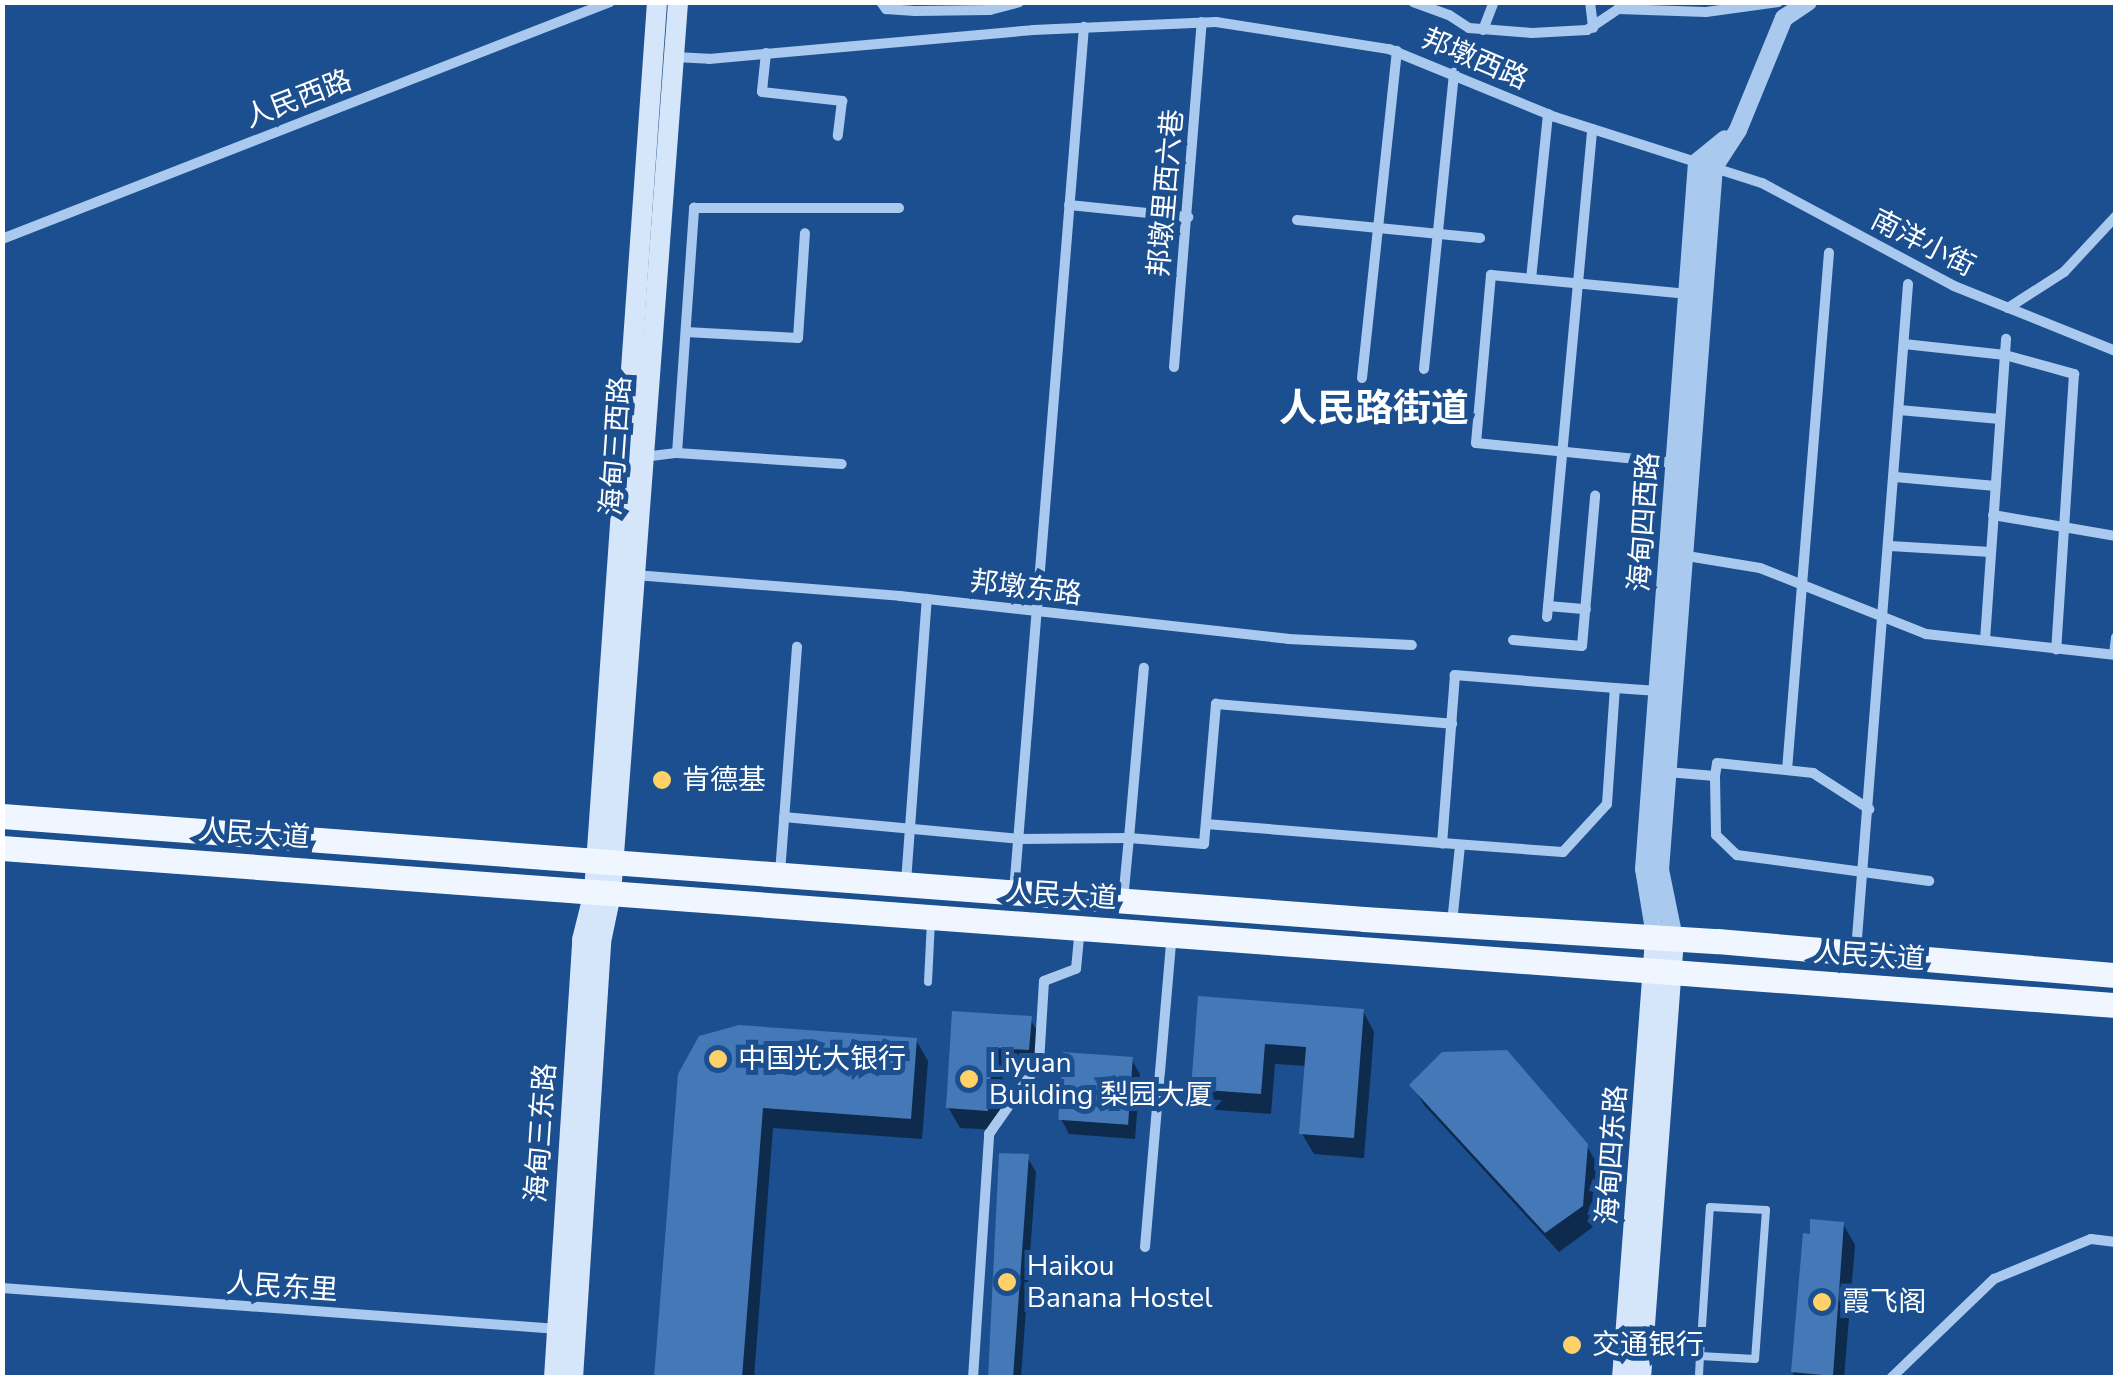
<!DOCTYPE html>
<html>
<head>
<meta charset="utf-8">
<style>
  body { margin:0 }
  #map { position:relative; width:2118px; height:1380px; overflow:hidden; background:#1b4f8f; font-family:"Nunito Sans","Noto Sans SC",sans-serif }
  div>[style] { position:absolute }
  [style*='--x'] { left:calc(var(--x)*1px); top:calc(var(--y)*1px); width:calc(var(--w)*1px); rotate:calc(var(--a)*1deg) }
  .shadow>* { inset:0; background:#0007 }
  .building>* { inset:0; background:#4478b7; transform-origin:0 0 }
  .service>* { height:8px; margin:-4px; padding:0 4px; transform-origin:4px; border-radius:4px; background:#a9c9ee }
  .minor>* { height:10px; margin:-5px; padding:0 5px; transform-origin:5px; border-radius:5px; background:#a9c9ee }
  .tertiary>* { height:18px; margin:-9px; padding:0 9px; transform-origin:9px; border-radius:9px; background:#a9c9ee }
  .secondary>* { height:20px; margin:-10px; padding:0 10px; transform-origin:10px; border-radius:10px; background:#d6e6fa }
  .primary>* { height:25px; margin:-12.5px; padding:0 12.5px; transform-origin:12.5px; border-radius:12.5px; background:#f0f6ff }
  .dots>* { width:28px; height:28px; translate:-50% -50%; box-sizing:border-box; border:5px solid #1b4f8f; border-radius:50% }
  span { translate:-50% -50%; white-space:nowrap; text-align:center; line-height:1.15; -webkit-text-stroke:10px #1b4f8f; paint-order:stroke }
  .street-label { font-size:28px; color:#fff }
  .poi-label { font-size:28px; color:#fff }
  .left { translate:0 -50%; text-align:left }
  .district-label { font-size:38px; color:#fff; font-weight:700 }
  .frame { position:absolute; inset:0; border:5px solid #fff; pointer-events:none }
</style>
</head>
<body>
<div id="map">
  <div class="shadow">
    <i style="clip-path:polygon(1200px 999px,1363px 1011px,1374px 1032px,1364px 1158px,1314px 1154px,1302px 1134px,1307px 1066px,1275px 1064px,1271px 1114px,1205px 1109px,1193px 1089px)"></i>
    <i style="clip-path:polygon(955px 1013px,1030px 1019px,1042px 1039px,1040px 1070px,1003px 1068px,999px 1130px,960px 1128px,948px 1107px)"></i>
    <i style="clip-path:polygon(916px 1040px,928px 1061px,922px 1139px,773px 1128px,754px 1378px,657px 1378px,680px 1074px)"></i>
    <i style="clip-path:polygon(1131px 1059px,1140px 1074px,1135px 1139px,1069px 1134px,1061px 1119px)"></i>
    <i style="clip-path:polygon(1412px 1085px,1586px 1145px,1599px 1167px,1593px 1227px,1559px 1252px,1424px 1105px)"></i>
    <i style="clip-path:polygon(1027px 1157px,1036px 1172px,1021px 1378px,990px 1378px)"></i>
    <i style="clip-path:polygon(1843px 1224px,1855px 1245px,1844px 1378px,1793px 1378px,1806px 1236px)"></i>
  </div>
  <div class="building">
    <i style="clip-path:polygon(1198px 996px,1364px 1009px,1354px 1138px,1299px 1134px,1306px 1047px,1265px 1044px,1261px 1094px,1191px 1089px)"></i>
    <i style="clip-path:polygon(952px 1011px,1032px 1016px,1029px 1050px,993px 1048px,988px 1111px,946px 1108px)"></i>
    <i style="clip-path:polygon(739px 1025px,917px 1038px,911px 1119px,763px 1108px,742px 1378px,654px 1378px,678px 1074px,699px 1036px)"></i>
    <i style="clip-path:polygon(1507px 1050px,1588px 1144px,1583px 1206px,1545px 1233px,1409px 1085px,1442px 1052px)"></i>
    <i style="left:1063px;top:1052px;width:70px;height:68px;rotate:4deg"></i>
    <i style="clip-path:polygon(999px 1153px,1029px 1154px,1013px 1378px,988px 1378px)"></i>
    <i style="clip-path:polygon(1810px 1219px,1844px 1222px,1833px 1376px,1791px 1372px,1803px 1233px,1810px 1234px)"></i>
  </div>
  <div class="service">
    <i style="--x:928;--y:982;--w:61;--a:-87.2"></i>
    <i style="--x:1710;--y:1207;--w:56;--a:3.1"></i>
    <i style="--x:1766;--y:1210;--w:149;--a:94.2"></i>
    <i style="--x:1755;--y:1359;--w:55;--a:-176.9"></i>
    <i style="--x:1700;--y:1356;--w:149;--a:-86.2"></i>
    <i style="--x:1647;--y:1350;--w:53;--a:6.5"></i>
    <i style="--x:1700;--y:1356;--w:22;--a:93"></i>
  </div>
  <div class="minor">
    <i style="--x:881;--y:2;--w:9;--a:54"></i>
    <i style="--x:886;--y:9;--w:29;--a:4"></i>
    <i style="--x:915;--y:11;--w:75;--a:-0.8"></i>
    <i style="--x:990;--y:10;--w:30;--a:-15"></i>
    <i style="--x:1413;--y:2;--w:38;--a:20"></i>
    <i style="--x:1449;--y:15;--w:24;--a:33"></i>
    <i style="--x:1469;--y:28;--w:63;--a:4.5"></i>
    <i style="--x:1532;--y:33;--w:55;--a:-3.1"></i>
    <i style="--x:1587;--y:30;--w:37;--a:-34"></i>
    <i style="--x:1618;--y:9;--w:88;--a:2"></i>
    <i style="--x:1706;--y:12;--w:73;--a:-7.9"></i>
    <i style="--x:1590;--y:2;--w:26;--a:83"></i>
    <i style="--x:1483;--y:30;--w:30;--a:-69"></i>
    <i style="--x:766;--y:53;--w:39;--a:96"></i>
    <i style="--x:762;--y:92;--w:81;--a:6.4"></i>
    <i style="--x:842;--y:101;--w:35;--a:97"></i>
    <i style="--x:675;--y:57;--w:34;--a:3"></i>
    <i style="--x:709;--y:59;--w:325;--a:-5.1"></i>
    <i style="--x:1033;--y:30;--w:183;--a:-2.5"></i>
    <i style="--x:1216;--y:22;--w:175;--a:8.9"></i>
    <i style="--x:1389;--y:49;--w:179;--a:22.3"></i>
    <i style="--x:1555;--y:117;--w:217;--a:17.7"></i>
    <i style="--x:1762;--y:183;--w:218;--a:28.2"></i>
    <i style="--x:1954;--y:286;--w:175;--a:21.9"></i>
    <i style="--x:1069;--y:205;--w:120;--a:5.8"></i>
    <i style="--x:1297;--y:220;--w:184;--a:5.6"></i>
    <i style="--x:2;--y:239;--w:653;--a:-21.3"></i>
    <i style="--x:1531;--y:279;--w:166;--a:-84.1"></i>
    <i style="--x:2008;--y:308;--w:67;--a:-32.7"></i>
    <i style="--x:2064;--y:272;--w:76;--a:-47.1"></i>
    <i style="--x:686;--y:332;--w:112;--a:3.1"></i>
    <i style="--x:798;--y:338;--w:105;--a:-86.2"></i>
    <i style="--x:1904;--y:344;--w:102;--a:6.2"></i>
    <i style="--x:2005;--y:355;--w:72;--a:15.4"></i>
    <i style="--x:2074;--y:374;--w:276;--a:93.7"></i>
    <i style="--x:1174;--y:367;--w:346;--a:-85.4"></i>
    <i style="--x:1424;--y:369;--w:298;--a:-84.2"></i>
    <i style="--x:1362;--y:378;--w:329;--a:-83.9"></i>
    <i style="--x:1899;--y:410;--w:101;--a:5.1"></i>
    <i style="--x:677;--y:453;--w:165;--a:3.8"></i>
    <i style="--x:643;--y:457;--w:34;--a:-7"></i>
    <i style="--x:677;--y:453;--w:246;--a:-86"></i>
    <i style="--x:694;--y:208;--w:205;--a:0"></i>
    <i style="--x:1676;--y:463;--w:201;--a:-174.3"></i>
    <i style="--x:1476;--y:443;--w:169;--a:-84.9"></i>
    <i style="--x:1491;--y:275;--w:198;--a:5.5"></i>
    <i style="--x:1895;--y:477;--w:101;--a:5.1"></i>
    <i style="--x:1993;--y:515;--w:125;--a:9.7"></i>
    <i style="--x:1890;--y:546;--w:101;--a:3.4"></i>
    <i style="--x:1687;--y:556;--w:74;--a:9.3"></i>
    <i style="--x:1760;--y:568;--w:179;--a:21.7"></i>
    <i style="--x:1926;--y:634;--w:191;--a:6.3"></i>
    <i style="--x:635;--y:575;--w:266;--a:4.5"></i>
    <i style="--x:900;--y:596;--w:390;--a:6.3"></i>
    <i style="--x:1288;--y:639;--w:124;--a:2.8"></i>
    <i style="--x:1548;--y:606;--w:38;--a:5"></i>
    <i style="--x:1547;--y:617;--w:490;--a:-84.7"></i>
    <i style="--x:1513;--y:640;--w:69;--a:5"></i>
    <i style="--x:1582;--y:646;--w:151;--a:-85"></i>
    <i style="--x:1985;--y:640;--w:302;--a:-86"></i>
    <i style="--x:2114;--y:654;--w:17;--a:-83"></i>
    <i style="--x:1615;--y:688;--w:161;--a:-175.4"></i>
    <i style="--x:1455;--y:675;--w:169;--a:94.4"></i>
    <i style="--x:1442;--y:843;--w:121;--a:4.3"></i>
    <i style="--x:1563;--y:852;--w:65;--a:-47.5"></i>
    <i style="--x:1607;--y:804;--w:116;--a:-86.1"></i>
    <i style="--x:1615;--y:688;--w:43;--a:4"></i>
    <i style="--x:1787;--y:770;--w:519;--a:-85.36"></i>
    <i style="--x:1667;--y:772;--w:48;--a:4.8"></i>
    <i style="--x:1715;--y:776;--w:13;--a:-81"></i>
    <i style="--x:1717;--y:763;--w:97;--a:5.9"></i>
    <i style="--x:1813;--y:773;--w:67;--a:32.7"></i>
    <i style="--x:1715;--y:776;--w:59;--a:89"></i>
    <i style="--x:1716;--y:835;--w:29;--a:44"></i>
    <i style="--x:1737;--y:855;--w:194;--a:7.7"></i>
    <i style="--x:784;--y:817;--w:236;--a:5.3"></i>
    <i style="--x:1019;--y:839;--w:110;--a:-0.5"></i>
    <i style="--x:1129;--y:838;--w:171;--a:-85"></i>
    <i style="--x:1206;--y:824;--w:239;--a:4.6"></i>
    <i style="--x:780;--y:873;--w:227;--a:-85.7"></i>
    <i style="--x:906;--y:882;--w:284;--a:-85.8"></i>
    <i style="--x:1014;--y:891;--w:867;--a:-85.37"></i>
    <i style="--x:1123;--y:900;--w:62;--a:-84.5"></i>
    <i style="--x:1129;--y:838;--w:75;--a:4.6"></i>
    <i style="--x:1204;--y:844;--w:141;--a:-85.1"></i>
    <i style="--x:1216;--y:704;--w:237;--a:4.8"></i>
    <i style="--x:1452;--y:923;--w:78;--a:-84.1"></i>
    <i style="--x:1856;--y:951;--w:669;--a:-85.54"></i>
    <i style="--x:1145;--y:1247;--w:314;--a:-85.1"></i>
    <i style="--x:2;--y:1288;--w:557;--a:4.22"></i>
    <i style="--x:973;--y:1378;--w:245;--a:-86.2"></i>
    <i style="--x:989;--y:1134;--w:87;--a:-54.8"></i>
    <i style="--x:1039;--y:1063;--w:82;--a:-86.5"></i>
    <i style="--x:1044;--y:981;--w:34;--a:-21"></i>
    <i style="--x:1076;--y:969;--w:42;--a:-84.6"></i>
    <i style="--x:1891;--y:1378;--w:143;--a:-43.9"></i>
    <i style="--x:1994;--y:1279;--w:105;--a:-22.4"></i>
    <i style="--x:2091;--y:1239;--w:25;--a:7"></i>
  </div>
  <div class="tertiary">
    <i style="--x:1655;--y:936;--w:68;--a:-99.3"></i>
    <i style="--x:1644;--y:869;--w:709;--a:-85.71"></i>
    <i style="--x:1697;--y:162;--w:36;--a:-39"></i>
    <i style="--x:1674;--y:938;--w:69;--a:-101.6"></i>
    <i style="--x:1660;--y:870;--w:705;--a:-85.61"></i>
    <i style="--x:1714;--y:167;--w:44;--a:-57"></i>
    <i style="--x:1738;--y:130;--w:121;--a:-67.7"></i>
    <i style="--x:1784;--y:18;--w:29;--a:-34"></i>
  </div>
  <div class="secondary">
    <i style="--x:554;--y:1378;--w:439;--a:-86.3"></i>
    <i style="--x:582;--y:940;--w:49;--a:-76"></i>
    <i style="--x:594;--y:892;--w:892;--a:-85.95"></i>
    <i style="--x:573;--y:1378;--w:437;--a:-86.3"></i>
    <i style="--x:601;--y:942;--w:49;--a:-78.2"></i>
    <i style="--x:611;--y:894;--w:895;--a:-85.7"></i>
    <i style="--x:1622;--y:1378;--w:443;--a:-85.7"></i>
    <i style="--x:1641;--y:1378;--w:441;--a:-85.7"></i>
  </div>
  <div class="primary">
    <i style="--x:2;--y:816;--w:1366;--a:4.32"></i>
    <i style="--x:1364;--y:919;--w:354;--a:3.6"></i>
    <i style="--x:1717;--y:941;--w:400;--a:4.9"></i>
    <i style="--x:2;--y:848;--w:2120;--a:4.25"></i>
  </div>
  <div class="dots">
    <i style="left:662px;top:780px;background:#ffd166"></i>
    <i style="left:718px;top:1059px;background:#ffd166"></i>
    <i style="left:969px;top:1079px;background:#ffd166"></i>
    <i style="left:1007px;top:1282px;background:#ffd166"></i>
    <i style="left:1822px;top:1302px;background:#ffd166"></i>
    <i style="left:1572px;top:1345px;background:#ffd166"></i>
  </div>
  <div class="street-label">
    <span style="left:1475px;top:59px;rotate:23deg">邦墩西路</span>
    <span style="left:298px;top:99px;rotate:-21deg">人民西路</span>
    <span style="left:1166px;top:193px;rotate:-85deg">邦墩里西六巷</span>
    <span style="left:1923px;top:243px;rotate:27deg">南洋小街</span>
    <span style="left:616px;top:446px;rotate:-86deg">海甸三西路</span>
    <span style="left:1644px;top:522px;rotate:-86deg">海甸四西路</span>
    <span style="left:1026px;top:588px;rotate:7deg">邦墩东路</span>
    <span style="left:254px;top:834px;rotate:4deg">人民大道</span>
    <span style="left:1061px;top:895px;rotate:4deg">人民大道</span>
    <span style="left:1869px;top:956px;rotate:4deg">人民大道</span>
    <span style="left:541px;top:1133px;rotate:-86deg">海甸三东路</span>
    <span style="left:1612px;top:1155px;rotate:-86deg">海甸四东路</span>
    <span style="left:282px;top:1287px;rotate:4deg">人民东里</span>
  </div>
  <div class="poi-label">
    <span class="left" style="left:682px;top:780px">肯德基</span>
    <span class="left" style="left:738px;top:1059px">中国光大银行</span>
    <span class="left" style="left:989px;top:1079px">Liyuan<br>Building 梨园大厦</span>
    <span class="left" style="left:1027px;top:1282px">Haikou<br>Banana Hostel</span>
    <span class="left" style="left:1842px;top:1302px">霞飞阁</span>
    <span class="left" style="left:1592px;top:1345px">交通银行</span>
  </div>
  <div class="district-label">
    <span style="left:1374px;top:409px">人民路街道</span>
  </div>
  <div class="frame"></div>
</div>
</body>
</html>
